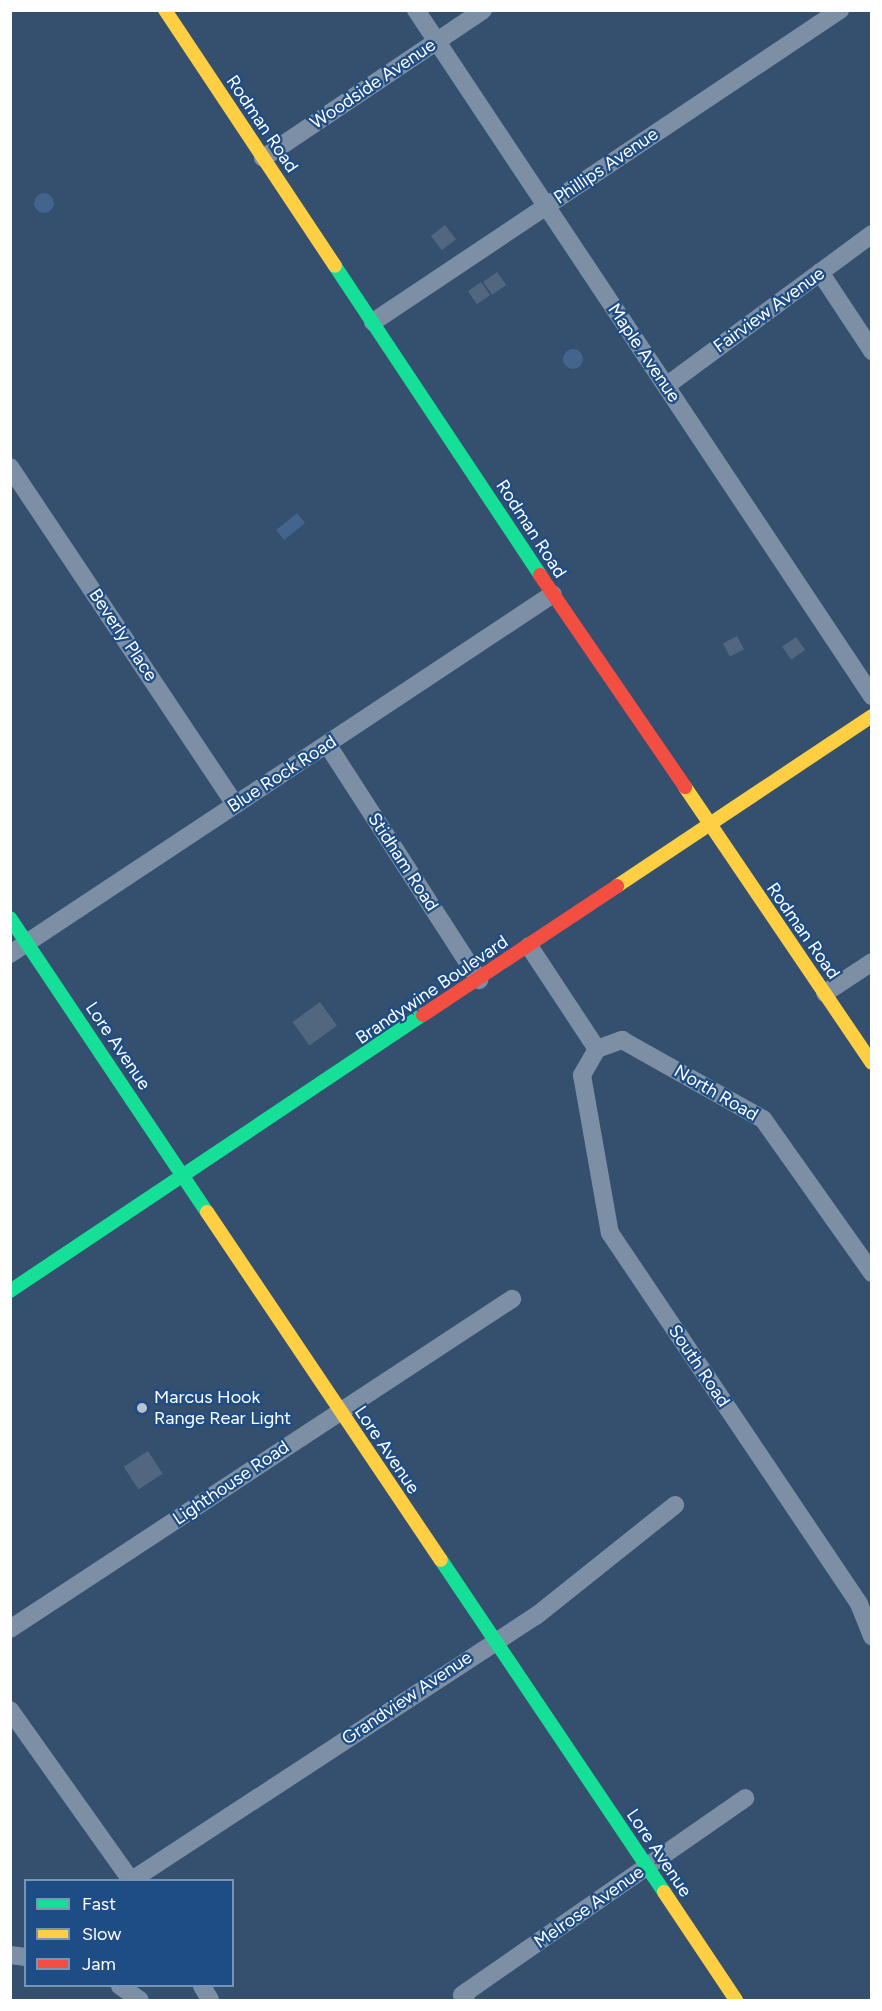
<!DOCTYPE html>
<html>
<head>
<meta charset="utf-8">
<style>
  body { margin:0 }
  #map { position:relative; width:882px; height:2011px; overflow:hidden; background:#354f6e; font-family:Figtree,sans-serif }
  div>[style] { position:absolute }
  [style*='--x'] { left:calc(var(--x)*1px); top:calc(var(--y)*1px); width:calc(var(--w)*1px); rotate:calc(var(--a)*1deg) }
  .water>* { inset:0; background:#43648c; transform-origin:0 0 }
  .round { border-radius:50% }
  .building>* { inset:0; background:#51667f; transform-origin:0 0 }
  .street>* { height:18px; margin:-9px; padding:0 9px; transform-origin:9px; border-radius:9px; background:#7c8fa4 }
  .fast>* { height:14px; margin:-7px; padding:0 7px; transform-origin:7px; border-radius:7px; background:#16e098 }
  .slow>* { height:14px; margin:-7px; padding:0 7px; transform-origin:7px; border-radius:7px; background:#ffcf43 }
  .jam>* { height:14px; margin:-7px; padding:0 7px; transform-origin:7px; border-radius:7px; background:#f24e42 }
  .dots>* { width:16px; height:16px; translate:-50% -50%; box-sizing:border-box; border:3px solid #1e4d85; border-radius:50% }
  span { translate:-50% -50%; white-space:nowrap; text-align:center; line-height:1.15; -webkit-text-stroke:4.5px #1e4d85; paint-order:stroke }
  .street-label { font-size:18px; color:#fff }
  .poi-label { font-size:18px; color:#fff }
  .left { translate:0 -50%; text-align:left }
  .frame { position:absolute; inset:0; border:12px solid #fff; pointer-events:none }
  .legend { position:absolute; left:24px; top:1879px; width:210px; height:108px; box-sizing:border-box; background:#1e4d85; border:2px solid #7894b6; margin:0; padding:8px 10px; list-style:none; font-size:18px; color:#fff }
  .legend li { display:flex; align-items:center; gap:12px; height:30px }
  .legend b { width:30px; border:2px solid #7894b6 }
</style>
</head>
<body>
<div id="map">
  <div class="water">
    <i class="round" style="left:34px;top:193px;width:20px;height:20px"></i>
    <i class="round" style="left:563px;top:349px;width:20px;height:20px"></i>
    <i style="left:297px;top:513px;width:13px;height:27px;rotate:51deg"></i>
  </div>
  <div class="building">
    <i style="left:445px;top:225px;width:18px;height:18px;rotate:52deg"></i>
    <i style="left:497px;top:272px;width:16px;height:17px;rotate:55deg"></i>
    <i style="left:481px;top:282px;width:16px;height:16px;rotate:55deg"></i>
    <i style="left:737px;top:636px;width:15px;height:16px;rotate:62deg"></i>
    <i style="left:796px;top:637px;width:16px;height:17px;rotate:55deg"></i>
    <i style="left:320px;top:1002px;width:29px;height:34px;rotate:54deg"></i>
    <i style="left:148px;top:1451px;width:27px;height:29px;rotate:57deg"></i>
  </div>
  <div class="street">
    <i style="--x:416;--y:10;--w:824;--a:56.39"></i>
    <i style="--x:263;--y:158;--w:265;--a:-33.9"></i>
    <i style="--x:820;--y:272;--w:95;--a:56.6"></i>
    <i style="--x:373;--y:322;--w:562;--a:-33.75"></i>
    <i style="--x:666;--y:386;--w:256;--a:-36.4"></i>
    <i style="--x:10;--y:467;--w:405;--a:56.3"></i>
    <i style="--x:327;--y:744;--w:281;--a:57.2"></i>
    <i style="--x:529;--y:946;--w:123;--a:56.6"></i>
    <i style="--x:597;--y:1049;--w:27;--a:-20"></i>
    <i style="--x:622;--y:1040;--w:162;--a:29.3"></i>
    <i style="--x:763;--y:1119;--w:189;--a:54.7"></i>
    <i style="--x:10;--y:954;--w:651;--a:-33.54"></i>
    <i style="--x:825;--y:993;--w:56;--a:-33.4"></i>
    <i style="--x:597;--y:1049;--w:30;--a:120"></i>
    <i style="--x:582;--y:1075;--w:160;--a:80"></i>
    <i style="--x:610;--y:1233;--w:447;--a:56.1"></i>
    <i style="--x:859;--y:1604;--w:35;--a:68"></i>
    <i style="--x:10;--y:1629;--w:601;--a:-33.32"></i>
    <i style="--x:10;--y:1710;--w:209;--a:54.6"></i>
    <i style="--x:132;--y:1880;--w:483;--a:-33.2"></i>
    <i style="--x:536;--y:1616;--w:178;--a:-38.6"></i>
    <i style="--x:10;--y:1955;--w:16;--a:7"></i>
    <i style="--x:120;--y:1986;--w:24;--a:35"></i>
    <i style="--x:202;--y:1986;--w:16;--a:60"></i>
    <i style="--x:466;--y:2000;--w:6;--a:-129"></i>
    <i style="--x:462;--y:1995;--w:345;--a:-34.8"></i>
  </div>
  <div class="fast">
    <i style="--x:335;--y:266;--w:371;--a:56.4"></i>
    <i style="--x:10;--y:918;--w:354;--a:56.2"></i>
    <i style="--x:10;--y:1291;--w:497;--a:-33.8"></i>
    <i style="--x:441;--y:1560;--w:400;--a:56.1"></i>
  </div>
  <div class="slow">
    <i style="--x:165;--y:10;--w:307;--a:56.4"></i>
    <i style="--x:685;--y:787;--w:333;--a:55.9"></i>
    <i style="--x:617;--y:886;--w:306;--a:-33.7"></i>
    <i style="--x:207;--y:1212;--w:419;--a:56.1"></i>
    <i style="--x:664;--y:1892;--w:130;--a:56.3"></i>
  </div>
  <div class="jam">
    <i style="--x:540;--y:575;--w:257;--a:55.6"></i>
    <i style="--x:423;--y:1015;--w:233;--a:-33.6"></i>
  </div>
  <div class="dots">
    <i style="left:142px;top:1408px;background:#b8c1cc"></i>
  </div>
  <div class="street-label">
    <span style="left:373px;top:84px;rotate:-34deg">Woodside Avenue</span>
    <span style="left:262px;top:124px;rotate:56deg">Rodman Road</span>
    <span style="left:606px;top:166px;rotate:-34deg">Phillips Avenue</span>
    <span style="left:769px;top:310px;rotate:-36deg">Fairview Avenue</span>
    <span style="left:644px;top:353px;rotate:56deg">Maple Avenue</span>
    <span style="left:531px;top:529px;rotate:57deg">Rodman Road</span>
    <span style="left:123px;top:635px;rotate:56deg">Beverly Place</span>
    <span style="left:282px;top:774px;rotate:-33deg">Blue Rock Road</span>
    <span style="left:403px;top:862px;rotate:57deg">Stidham Road</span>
    <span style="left:803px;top:931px;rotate:55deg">Rodman Road</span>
    <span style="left:432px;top:990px;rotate:-34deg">Brandywine Boulevard</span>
    <span style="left:118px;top:1046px;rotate:56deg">Lore Avenue</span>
    <span style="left:716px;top:1093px;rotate:30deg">North Road</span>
    <span style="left:699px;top:1366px;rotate:56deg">South Road</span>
    <span style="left:387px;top:1450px;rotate:56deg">Lore Avenue</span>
    <span style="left:231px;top:1483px;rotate:-34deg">Lighthouse Road</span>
    <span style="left:407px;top:1698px;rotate:-34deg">Grandview Avenue</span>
    <span style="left:659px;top:1853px;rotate:56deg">Lore Avenue</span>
    <span style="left:589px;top:1907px;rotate:-35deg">Melrose Avenue</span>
  </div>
  <div class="poi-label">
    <span class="left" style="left:154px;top:1408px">Marcus Hook<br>Range Rear Light</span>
  </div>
  <div class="frame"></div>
  <ul class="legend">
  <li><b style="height:8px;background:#16e098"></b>Fast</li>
  <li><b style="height:8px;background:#ffcf43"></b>Slow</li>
  <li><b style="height:8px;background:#f24e42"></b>Jam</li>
  </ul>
</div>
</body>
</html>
